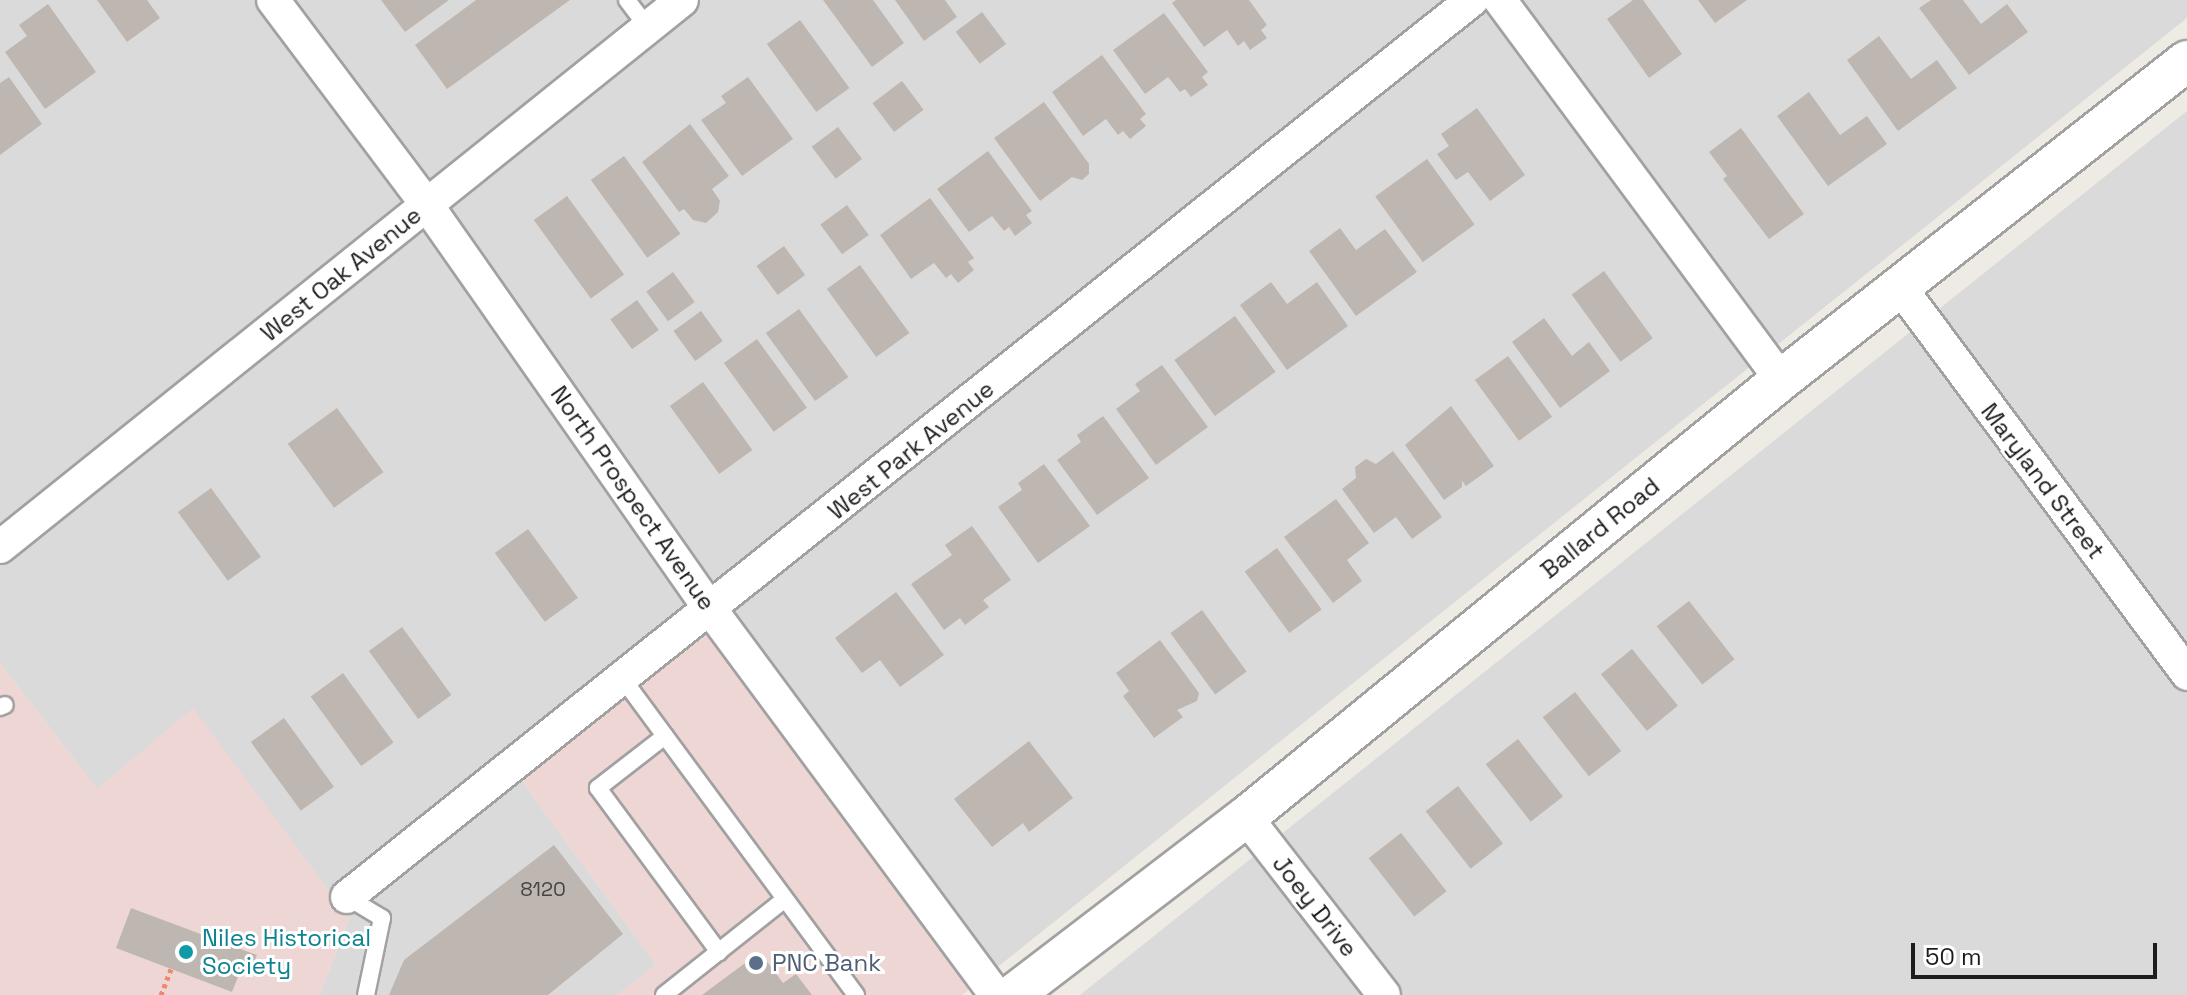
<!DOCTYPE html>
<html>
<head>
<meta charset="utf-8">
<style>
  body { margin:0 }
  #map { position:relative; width:2187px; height:995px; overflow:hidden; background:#eeebe4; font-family:"Space Grotesk",sans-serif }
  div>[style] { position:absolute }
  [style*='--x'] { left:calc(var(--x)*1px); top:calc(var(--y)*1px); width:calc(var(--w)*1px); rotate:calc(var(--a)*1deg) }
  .residential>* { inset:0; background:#dbdada }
  .commercial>* { inset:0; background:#edd6d4 }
  .building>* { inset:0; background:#beb7b1; transform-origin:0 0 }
  .path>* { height:5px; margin-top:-2.5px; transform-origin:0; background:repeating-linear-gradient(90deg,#ef8773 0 4px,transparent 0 8px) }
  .roads { filter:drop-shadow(2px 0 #a1a1a1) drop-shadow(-2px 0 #a1a1a1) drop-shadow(0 2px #a1a1a1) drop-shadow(0 -2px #a1a1a1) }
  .service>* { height:16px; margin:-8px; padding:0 8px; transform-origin:8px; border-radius:8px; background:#fff }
  .minor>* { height:32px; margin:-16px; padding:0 16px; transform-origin:16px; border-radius:16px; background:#fff }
  .tertiary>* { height:40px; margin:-20px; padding:0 20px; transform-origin:20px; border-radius:20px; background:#fff }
  .dots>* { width:22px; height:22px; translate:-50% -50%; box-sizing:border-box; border:4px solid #fff; border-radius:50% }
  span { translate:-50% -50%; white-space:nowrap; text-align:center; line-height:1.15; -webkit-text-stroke:6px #fff; paint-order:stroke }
  .number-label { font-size:20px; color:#454442 }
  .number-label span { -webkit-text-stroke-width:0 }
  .street-label { font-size:24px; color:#1d1d1d }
  .culture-label { font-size:24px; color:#0d838f }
  .left { translate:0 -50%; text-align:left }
  .service-label { font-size:24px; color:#4e5e75 }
  .scale { position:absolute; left:1911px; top:943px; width:246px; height:36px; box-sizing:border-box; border:4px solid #1d1d1d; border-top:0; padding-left:10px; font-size:24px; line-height:28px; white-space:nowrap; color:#1d1d1d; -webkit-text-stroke:6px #fff; paint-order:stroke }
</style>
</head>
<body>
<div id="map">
  <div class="residential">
    <i style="clip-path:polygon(0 0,2187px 0,2187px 18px,990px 973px,516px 773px,656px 965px,617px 995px,320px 995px,349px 918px,193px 709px,97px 789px,0 663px)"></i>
    <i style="clip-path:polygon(2187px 111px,2187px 995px,1080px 995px)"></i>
  </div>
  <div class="commercial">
    <i style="clip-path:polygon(722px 609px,990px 973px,962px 995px,617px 995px,656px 965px,516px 773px)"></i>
    <i style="clip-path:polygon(0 663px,97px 789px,193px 708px,349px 918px,320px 995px,0 995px)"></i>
  </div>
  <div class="building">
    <i style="clip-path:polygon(97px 0,147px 0,160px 18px,127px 42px)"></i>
    <i style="clip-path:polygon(381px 0,449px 0,405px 32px)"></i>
    <i style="clip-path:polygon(476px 0,570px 0,447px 89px,415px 45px)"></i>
    <i style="clip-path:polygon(823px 0,873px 0,904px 43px,872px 67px)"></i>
    <i style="clip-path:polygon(895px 0,945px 0,957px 17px,924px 41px)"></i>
    <i style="clip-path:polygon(1176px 0,1249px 0,1267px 25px,1261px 30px,1267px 38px,1250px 50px,1244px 41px,1238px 46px,1227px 30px,1204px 47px,1172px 3px)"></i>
    <i style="clip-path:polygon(1633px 0,1643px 0,1682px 54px,1649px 78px,1607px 19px)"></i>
    <i style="clip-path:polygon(1698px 0,1747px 0,1715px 23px)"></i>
    <i style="clip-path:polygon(1931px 0,1963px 0,1981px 24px,2007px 4px,2028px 32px,1969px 75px,1919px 8px)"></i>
    <i style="clip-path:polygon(48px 4px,96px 72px,45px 109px,5px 52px,27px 36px,19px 25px)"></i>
    <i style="left:982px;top:12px;width:40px;height:33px;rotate:53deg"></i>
    <i style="clip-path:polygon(1164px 13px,1208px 72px,1202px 77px,1208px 85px,1191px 97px,1185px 89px,1180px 92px,1168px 77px,1145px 94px,1113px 50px)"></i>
    <i style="left:800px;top:20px;width:84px;height:41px;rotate:54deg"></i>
    <i style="clip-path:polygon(1879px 36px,1911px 79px,1937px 60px,1957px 88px,1898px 131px,1847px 60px)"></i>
    <i style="clip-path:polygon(1102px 55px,1146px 114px,1140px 119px,1146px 126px,1130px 139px,1123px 131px,1118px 135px,1106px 119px,1083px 136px,1052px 92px)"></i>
    <i style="clip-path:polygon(9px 77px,42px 124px,0 155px,0 83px)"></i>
    <i style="clip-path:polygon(748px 77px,793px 139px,742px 176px,701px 120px,726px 103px,721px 96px)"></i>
    <i style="left:902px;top:81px;width:36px;height:37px;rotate:53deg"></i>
    <i style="clip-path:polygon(1809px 92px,1840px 135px,1867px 116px,1887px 144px,1828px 186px,1777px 116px)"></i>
    <i style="clip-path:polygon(1044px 102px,1089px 164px,1089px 174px,1082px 180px,1072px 177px,1040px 201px,994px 138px)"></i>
    <i style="clip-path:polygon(1477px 108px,1525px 175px,1490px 201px,1468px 172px,1456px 180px,1437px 154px,1449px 146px,1441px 134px)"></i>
    <i style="clip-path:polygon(690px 124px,729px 176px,712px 189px,720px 201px,718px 212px,706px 223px,693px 220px,684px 209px,679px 212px,642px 162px)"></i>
    <i style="left:838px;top:127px;width:40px;height:33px;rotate:53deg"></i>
    <i style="clip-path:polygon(1741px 128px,1804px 214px,1769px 239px,1723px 179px,1727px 176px,1709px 152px)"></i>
    <i style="clip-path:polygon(988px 151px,1032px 211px,1026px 215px,1032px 223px,1015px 236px,1009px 227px,1004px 231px,992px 216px,969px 232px,937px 189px)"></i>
    <i style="left:624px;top:156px;width:96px;height:41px;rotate:54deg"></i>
    <i style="left:1427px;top:159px;width:81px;height:64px;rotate:54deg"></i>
    <i style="left:567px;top:196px;width:97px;height:41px;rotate:54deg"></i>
    <i style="clip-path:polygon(930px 198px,974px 258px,968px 262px,974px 270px,958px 283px,951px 274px,946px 278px,934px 263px,911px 279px,880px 235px)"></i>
    <i style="left:847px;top:205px;width:37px;height:33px;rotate:54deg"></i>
    <i style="clip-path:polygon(1340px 228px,1356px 250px,1385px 229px,1417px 272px,1356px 316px,1309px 251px)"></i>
    <i style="left:784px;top:246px;width:36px;height:34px;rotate:54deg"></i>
    <i style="left:860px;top:265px;width:84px;height:41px;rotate:54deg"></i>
    <i style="left:1604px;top:271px;width:83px;height:40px;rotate:54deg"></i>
    <i style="left:673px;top:272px;width:37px;height:33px;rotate:54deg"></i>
    <i style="clip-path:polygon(1271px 282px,1287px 304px,1317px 282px,1348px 326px,1287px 370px,1240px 305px)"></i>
    <i style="left:637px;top:300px;width:37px;height:33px;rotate:54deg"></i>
    <i style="left:799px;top:309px;width:84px;height:41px;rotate:54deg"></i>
    <i style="left:701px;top:311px;width:37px;height:34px;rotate:54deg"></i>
    <i style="left:1235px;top:316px;width:69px;height:75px;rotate:54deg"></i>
    <i style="clip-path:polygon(1544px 318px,1572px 356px,1589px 342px,1610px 371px,1560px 408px,1512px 342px)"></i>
    <i style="left:757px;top:339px;width:85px;height:41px;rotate:54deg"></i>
    <i style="left:1508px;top:356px;width:75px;height:41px;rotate:54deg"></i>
    <i style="clip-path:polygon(1162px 365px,1208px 427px,1156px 465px,1116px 409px,1140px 391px,1135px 384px)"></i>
    <i style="left:703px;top:382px;width:84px;height:41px;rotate:54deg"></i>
    <i style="clip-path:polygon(1451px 406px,1494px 466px,1466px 486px,1462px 481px,1462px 487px,1444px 500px,1405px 445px)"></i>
    <i style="left:337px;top:408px;width:79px;height:61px;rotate:54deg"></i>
    <i style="clip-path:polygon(1103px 416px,1149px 478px,1097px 515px,1057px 460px,1081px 442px,1077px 435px)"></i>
    <i style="clip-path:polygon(1393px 451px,1442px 517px,1412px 539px,1396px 517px,1374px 533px,1342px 489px,1356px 478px,1355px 467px,1366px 459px,1376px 464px)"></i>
    <i style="clip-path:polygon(1044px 464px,1090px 526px,1038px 563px,998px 507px,1022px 490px,1018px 483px)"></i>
    <i style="left:211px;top:488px;width:85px;height:41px;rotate:54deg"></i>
    <i style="clip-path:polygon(1336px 499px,1369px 543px,1347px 560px,1362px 581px,1333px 603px,1284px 537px)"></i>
    <i style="clip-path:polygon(972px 526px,1011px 580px,983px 600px,989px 607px,965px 625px,960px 618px,944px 630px,911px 584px,952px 555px,945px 545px)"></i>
    <i style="left:528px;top:529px;width:85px;height:41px;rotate:54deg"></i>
    <i style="left:1277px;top:548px;width:76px;height:40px;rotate:54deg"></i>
    <i style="clip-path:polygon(896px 592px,944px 655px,900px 687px,880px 660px,862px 673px,835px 638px)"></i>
    <i style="left:1689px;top:601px;width:74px;height:41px;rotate:52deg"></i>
    <i style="left:1202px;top:610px;width:76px;height:39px;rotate:54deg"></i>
    <i style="left:402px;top:627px;width:84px;height:41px;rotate:54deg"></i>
    <i style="clip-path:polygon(1160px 640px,1199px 693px,1197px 701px,1177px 710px,1183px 717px,1154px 738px,1123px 696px,1129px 691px,1116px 673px)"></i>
    <i style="left:1632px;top:649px;width:73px;height:40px;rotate:51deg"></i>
    <i style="left:343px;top:673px;width:86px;height:40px;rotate:54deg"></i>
    <i style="left:1575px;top:692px;width:75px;height:41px;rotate:52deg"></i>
    <i style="left:284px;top:718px;width:85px;height:41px;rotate:54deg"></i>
    <i style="left:1518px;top:739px;width:73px;height:41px;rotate:52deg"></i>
    <i style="clip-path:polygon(1029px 741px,1073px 798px,1029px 832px,1023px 823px,992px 847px,954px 799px)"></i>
    <i style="left:1458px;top:786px;width:73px;height:41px;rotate:52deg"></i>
    <i style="left:1401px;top:833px;width:74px;height:41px;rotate:52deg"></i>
    <i style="clip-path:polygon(554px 845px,623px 934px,548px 995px,389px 995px,404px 960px)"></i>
    <i style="clip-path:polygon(131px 908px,257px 955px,253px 965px,244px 962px,232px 992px,116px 948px)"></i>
    <i style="clip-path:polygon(760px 952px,783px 983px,796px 974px,812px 995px,702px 995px)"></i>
  </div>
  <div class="path">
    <i style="--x:161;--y:995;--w:28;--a:-69"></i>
  </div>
  <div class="roads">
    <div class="service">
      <i style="--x:627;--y:0;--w:35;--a:53"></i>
      <i style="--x:623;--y:679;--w:393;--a:53.6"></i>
      <i style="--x:0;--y:707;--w:5;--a:-22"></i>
      <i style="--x:665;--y:736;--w:85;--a:142.2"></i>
      <i style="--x:598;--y:788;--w:204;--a:53.6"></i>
      <i style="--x:347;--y:897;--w:41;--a:31"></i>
      <i style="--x:382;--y:918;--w:79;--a:101.7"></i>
      <i style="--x:664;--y:995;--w:154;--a:-38.4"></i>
    </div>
    <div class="minor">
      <i style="--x:273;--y:0;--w:256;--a:53.1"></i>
      <i style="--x:427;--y:205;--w:495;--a:55"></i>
      <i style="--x:711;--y:610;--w:479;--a:53.5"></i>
      <i style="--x:1500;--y:0;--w:473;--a:53.5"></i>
      <i style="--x:1900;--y:287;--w:482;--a:53.4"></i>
      <i style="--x:0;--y:547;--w:874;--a:-38.73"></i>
      <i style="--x:1246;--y:817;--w:225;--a:52.2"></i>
      <i style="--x:347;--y:897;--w:1439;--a:-38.57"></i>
    </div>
    <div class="tertiary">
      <i style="--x:1013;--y:995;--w:293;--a:-37.4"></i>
      <i style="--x:1246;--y:817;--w:691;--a:-39.24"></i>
      <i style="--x:1781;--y:380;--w:516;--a:-38.16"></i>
    </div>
  </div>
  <div class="dots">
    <i style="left:186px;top:952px;background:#0f9aa8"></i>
    <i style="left:756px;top:963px;background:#5c6f8a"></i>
  </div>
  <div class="number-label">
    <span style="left:543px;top:889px">8120</span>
  </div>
  <div class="street-label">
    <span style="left:341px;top:274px;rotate:-39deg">West Oak Avenue</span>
    <span style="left:911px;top:450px;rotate:-39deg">West Park Avenue</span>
    <span style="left:2043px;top:481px;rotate:53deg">Maryland Street</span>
    <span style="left:633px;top:498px;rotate:55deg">North Prospect Avenue</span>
    <span style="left:1600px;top:528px;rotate:-39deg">Ballard Road</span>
    <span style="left:1315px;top:906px;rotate:52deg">Joey Drive</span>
  </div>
  <div class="culture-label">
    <span class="left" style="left:202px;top:952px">Niles Historical<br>Society</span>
  </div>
  <div class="service-label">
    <span class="left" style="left:772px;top:963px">PNC Bank</span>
  </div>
  <div class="scale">50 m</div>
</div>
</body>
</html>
